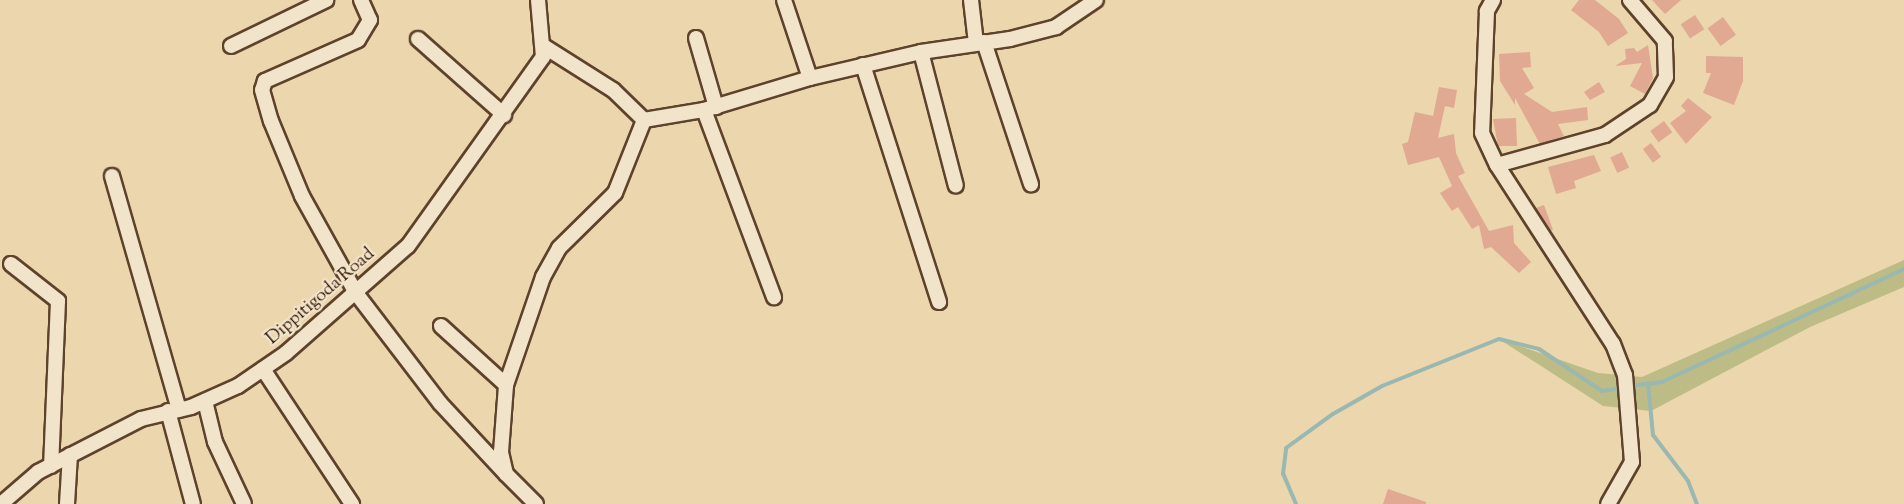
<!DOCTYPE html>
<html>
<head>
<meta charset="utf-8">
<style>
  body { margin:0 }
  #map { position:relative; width:1904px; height:504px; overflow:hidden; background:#ebd6ad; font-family:"Sorts Mill Goudy",serif }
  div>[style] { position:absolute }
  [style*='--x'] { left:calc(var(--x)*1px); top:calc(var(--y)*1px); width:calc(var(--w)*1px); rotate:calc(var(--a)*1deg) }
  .green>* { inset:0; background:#bdbc86 }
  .stream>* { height:4px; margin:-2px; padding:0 2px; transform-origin:2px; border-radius:2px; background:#99b8b1 }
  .building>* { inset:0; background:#e1a892; transform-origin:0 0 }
  .roads { filter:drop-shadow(2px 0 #5e422b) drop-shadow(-2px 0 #5e422b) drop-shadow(0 2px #5e422b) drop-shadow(0 -2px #5e422b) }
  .minor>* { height:14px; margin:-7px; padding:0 7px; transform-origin:7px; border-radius:7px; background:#f2e4ca }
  span { translate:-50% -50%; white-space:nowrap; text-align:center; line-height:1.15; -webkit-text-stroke:4.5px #f2e4ca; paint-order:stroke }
  .street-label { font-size:18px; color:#2f1100 }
</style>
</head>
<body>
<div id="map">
  <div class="green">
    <i style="clip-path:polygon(1904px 260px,1904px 287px,1810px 327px,1651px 411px,1603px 406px,1499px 339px,1598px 373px,1642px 377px)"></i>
  </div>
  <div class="stream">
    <i style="--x:1648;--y:384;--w:51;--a:84.4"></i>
    <i style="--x:1653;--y:435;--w:58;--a:52.7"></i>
    <i style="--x:1688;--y:481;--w:25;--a:69"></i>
    <i style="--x:1630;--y:386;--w:32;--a:-7"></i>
    <i style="--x:1662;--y:382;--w:267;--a:-25"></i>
    <i style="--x:1296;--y:504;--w:33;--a:-113"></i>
    <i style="--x:1283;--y:474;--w:26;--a:-83"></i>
    <i style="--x:1286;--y:448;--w:58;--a:-35.9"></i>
    <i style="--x:1333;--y:414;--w:56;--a:-29.7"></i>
    <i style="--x:1382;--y:386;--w:126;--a:-21.9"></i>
    <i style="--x:1499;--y:339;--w:41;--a:14"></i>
    <i style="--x:1539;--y:349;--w:76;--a:33.7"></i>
    <i style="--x:1602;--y:391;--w:21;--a:-8"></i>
  </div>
  <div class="building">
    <i style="clip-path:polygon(1579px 0,1595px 0,1619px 19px,1628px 33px,1608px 46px,1599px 32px,1571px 10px)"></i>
    <i style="clip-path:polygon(1652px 0,1681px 0,1665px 14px)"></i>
    <i style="left:1695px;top:15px;width:17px;height:17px;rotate:57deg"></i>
    <i style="left:1723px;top:17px;width:22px;height:19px;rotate:54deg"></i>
    <i style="clip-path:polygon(1648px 45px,1653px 78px,1645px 94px,1630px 86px,1642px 63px,1615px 66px,1626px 59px,1625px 49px,1634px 48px,1637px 52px)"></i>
    <i style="clip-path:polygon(1530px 52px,1531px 67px,1522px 68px,1534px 88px,1524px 94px,1552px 112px,1587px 107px,1588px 120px,1558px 124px,1564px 136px,1540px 144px,1515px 98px,1515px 105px,1500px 81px,1499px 54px)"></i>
    <i style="clip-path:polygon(1706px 56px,1743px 57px,1743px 81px,1734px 105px,1703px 93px,1711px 73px,1706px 73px)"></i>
    <i style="clip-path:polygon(1599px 82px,1605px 92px,1590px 100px,1584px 92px)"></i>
    <i style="clip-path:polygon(1439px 87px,1457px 90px,1454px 108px,1445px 106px,1438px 138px,1454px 134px,1456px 153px,1465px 173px,1458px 176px,1489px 231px,1513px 225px,1514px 243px,1531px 262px,1519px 273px,1491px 247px,1484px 249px,1479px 225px,1472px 229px,1458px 207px,1452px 211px,1440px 193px,1452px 186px,1439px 157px,1408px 165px,1402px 144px,1408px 142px,1415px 112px,1433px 116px)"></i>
    <i style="clip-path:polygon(1688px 98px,1712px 117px,1686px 144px,1670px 123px,1686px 111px,1681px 106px)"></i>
    <i style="clip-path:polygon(1516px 118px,1517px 146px,1498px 146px,1493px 119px)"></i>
    <i style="left:1664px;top:121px;width:14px;height:17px;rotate:54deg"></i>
    <i style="left:1651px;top:143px;width:17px;height:10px;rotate:54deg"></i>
    <i style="left:1622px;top:152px;width:17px;height:13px;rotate:65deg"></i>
    <i style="clip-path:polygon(1594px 155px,1601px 171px,1574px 181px,1576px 188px,1556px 194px,1548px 167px)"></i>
    <i style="clip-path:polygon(1544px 205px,1553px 230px,1550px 231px,1536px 208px)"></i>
    <i style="clip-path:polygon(1388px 489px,1426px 502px,1426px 504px,1383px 504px)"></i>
  </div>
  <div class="roads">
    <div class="minor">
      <i style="--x:361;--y:0;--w:22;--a:66"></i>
      <i style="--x:370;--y:20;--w:23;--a:121"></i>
      <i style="--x:358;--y:40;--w:102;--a:156.2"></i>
      <i style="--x:265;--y:81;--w:9;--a:108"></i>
      <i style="--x:262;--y:90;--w:32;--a:74"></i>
      <i style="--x:271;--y:121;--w:81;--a:67.5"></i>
      <i style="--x:302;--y:196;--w:111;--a:60.9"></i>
      <i style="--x:356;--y:293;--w:138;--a:52.6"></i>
      <i style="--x:440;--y:403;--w:97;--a:47.1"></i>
      <i style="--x:784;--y:0;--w:82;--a:71.6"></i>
      <i style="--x:971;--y:0;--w:43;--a:83.4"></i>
      <i style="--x:1493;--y:0;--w:13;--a:119"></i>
      <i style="--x:1487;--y:11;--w:122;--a:92.3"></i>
      <i style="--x:1482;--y:133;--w:35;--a:65"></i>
      <i style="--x:1497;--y:165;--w:213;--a:57.1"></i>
      <i style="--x:1613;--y:344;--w:33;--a:69"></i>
      <i style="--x:1625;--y:375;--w:87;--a:85.4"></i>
      <i style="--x:1632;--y:462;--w:48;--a:119.7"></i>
      <i style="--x:696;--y:38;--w:72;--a:73.8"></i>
      <i style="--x:418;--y:39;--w:115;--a:41.5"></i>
      <i style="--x:984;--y:42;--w:150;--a:71.7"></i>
      <i style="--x:231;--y:46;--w:106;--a:-25.8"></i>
      <i style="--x:921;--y:52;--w:138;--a:75.4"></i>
      <i style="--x:863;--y:65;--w:249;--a:72.2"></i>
      <i style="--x:704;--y:110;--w:200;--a:69.5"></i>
      <i style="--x:644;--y:120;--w:61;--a:-9.5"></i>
      <i style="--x:704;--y:110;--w:111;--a:-16.8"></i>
      <i style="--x:810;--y:78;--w:114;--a:-13.2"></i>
      <i style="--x:921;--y:52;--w:90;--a:-8.3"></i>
      <i style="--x:1010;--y:39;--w:48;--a:-14.6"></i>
      <i style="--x:1056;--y:27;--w:48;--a:-34"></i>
      <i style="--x:1497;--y:165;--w:112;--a:-15.5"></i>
      <i style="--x:1605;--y:135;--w:54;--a:-33.7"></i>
      <i style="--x:1650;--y:105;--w:32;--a:-60"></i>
      <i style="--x:1666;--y:77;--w:36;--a:-92"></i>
      <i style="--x:1665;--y:41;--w:54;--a:-130.5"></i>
      <i style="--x:112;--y:176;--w:243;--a:74"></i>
      <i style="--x:11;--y:264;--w:60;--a:38.2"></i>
      <i style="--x:58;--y:301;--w:165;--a:92.4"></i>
      <i style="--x:441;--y:326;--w:88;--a:42.2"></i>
      <i style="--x:263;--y:369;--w:162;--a:56.6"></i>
      <i style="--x:205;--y:401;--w:42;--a:76.3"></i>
      <i style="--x:215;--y:442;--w:68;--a:64.9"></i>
      <i style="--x:168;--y:411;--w:96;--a:75"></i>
      <i style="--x:1;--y:504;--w:49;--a:-40.9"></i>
      <i style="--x:38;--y:472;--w:116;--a:-27.2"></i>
      <i style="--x:141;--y:419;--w:51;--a:-13.5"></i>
      <i style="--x:191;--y:407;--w:51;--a:-24.1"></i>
      <i style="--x:238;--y:386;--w:58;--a:-34.5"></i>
      <i style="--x:286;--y:353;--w:162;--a:-41.3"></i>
      <i style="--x:408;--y:246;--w:232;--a:-54.5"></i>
      <i style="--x:543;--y:57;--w:57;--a:-95"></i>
      <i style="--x:67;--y:504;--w:49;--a:-86.5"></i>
      <i style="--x:536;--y:504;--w:42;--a:-135"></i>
      <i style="--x:506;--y:474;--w:23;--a:-103"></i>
      <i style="--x:501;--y:452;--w:67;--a:-85.7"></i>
      <i style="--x:506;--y:385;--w:114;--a:-71.1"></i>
      <i style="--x:543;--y:277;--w:33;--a:-61"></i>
      <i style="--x:559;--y:248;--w:78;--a:-44.5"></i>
      <i style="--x:615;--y:193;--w:79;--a:-68.3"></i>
      <i style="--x:644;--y:120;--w:43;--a:-135.9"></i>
      <i style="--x:613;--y:90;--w:80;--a:-147.7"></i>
    </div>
  </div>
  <div class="street-label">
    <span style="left:321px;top:297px;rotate:-41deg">Dippitigoda Road</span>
  </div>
</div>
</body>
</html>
